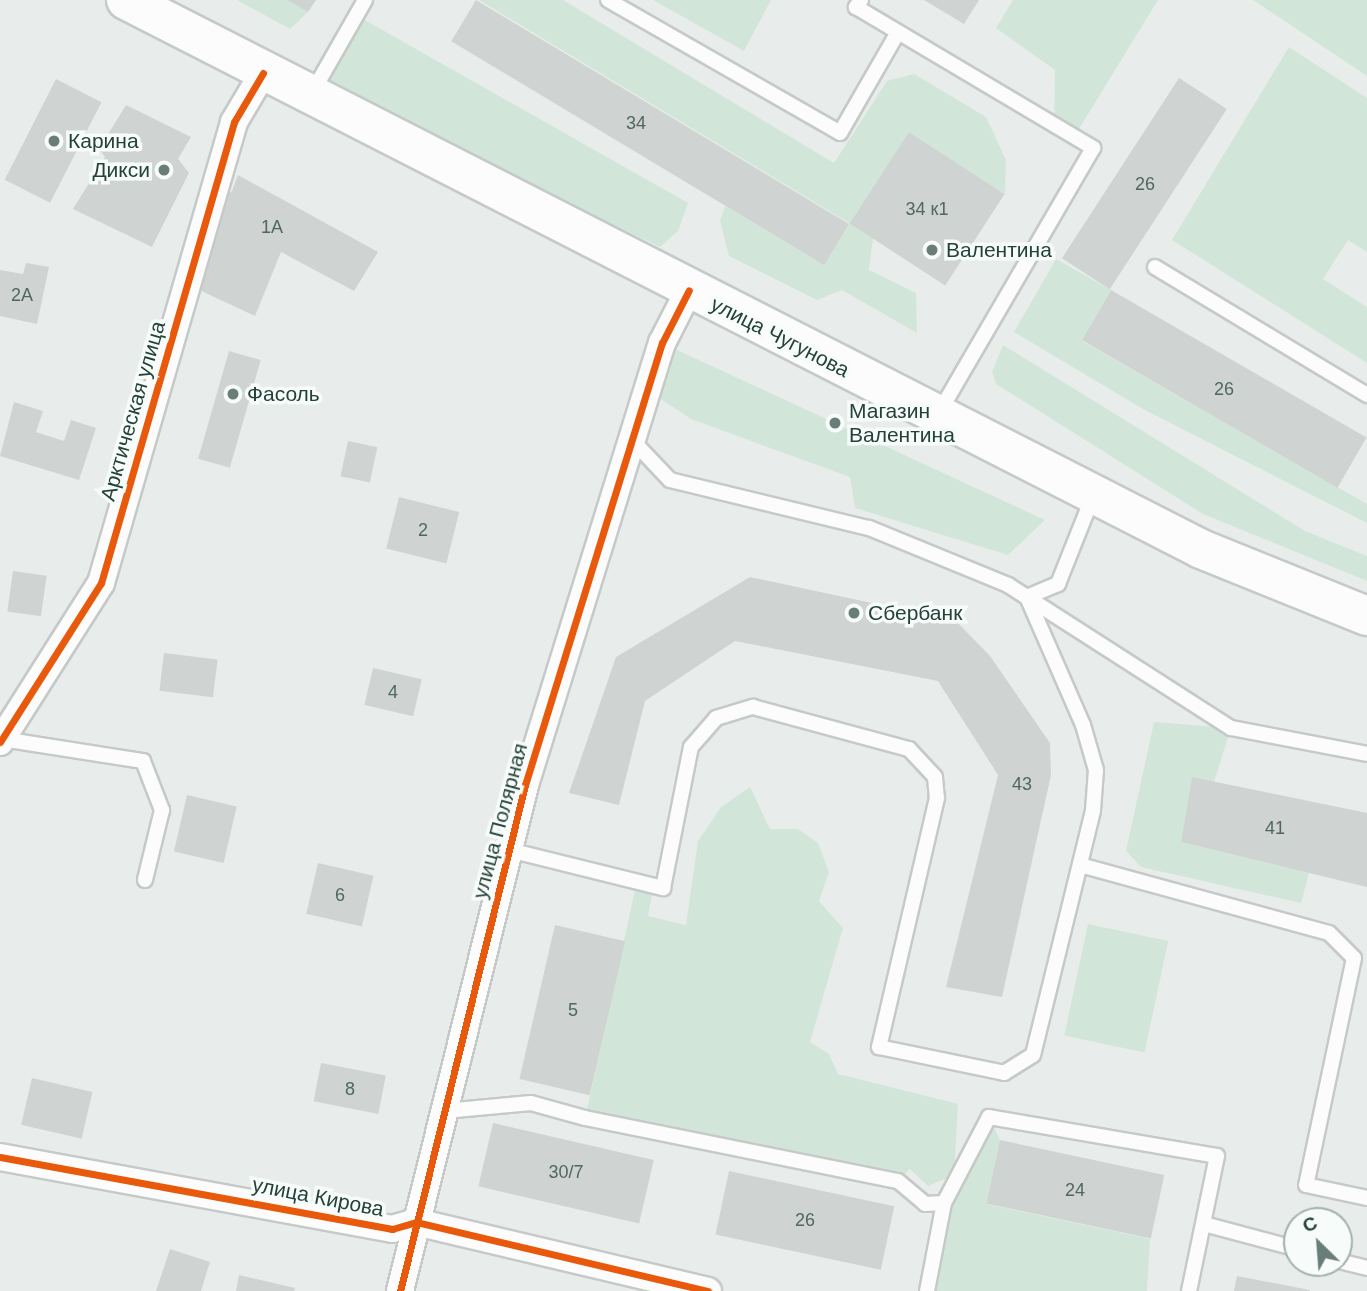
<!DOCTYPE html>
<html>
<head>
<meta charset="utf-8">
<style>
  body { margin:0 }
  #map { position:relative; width:1367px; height:1291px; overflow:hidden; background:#e8edeb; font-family:Helvetica,sans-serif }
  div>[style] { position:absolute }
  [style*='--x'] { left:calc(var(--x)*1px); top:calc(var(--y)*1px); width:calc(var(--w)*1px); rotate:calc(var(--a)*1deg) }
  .green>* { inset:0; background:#d1e6d8; transform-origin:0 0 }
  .building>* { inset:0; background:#cfd4d2; transform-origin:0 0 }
  .roads { filter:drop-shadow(2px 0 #c5cac8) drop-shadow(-2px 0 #c5cac8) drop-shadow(0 2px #c5cac8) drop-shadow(0 -2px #c5cac8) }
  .lane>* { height:14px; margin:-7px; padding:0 7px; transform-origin:7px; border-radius:7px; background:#fcfcfc }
  .street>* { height:26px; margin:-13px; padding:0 13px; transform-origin:13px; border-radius:13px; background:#fcfcfc }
  .secondary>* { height:38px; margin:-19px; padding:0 19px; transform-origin:19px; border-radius:19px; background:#fcfcfc }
  .cycleway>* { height:7px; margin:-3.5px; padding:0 3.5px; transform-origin:3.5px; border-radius:3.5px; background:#e8590c }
  .dots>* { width:19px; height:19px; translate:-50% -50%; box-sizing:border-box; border:4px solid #f7fbf9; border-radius:50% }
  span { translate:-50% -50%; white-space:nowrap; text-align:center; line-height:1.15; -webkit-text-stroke:7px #f7fbf9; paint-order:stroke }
  .number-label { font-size:18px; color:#506761 }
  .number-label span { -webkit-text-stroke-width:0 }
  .poi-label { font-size:21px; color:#24423a }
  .left { translate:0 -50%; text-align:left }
  .right { translate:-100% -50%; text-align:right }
  .street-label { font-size:21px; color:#24423a }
  .north { position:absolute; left:1283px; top:1207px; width:70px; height:70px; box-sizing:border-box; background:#f7fbf9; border:2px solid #a3b1ad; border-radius:50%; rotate:335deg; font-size:19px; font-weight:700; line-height:28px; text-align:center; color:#24423a }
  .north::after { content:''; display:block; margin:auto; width:24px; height:32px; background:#697e78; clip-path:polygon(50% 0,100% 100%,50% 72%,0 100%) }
</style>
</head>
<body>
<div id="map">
  <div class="green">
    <i style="clip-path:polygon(237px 0,287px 0,308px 12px,290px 29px)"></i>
    <i style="clip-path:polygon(479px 0,563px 0,834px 163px,887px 81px,914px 74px,986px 117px,1006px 160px,1005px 194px,909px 132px,873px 239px,869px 270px,916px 293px,917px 333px,842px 290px,817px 300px,729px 256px,720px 221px,725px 206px,822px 264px,849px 223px)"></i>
    <i style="clip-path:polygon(653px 0,771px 0,744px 51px)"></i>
    <i style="clip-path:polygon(1013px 0,1158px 0,1074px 137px,1054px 125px,1055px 70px,996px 28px)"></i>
    <i style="clip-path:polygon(1253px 0,1367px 0,1367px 76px)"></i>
    <i style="clip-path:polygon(356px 15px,688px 203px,678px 231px,660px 247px,318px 82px)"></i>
    <i style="clip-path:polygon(1289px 47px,1367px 98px,1367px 252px,1348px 240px,1323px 279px,1367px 307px,1367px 363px,1172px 240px)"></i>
    <i style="clip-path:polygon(1056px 259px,1111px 290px,1082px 341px,1367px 504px,1367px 523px,1143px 409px,1014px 332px)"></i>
    <i style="clip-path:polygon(662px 343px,1045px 520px,1008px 555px,855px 508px,850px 477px,691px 419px,647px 390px)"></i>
    <i style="clip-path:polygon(1003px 345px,1305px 531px,1367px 556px,1367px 581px,1203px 514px,996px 384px,992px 372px)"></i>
    <i style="clip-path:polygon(1154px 722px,1231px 728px,1214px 782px,1192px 778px,1181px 842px,1309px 873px,1301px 903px,1141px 867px,1126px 851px)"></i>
    <i style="clip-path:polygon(750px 787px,770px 829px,798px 829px,818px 843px,829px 872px,819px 901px,843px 928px,810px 1042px,829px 1054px,838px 1074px,958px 1104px,954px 1175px,928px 1186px,910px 1169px,898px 1181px,585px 1118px,637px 881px,654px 885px,648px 916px,686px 925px,698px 841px,721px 807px)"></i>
    <i style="left:1088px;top:924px;width:82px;height:114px;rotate:12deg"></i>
    <i style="clip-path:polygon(989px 1117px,1000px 1140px,987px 1204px,1150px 1239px,1147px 1291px,927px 1291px,944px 1203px)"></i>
  </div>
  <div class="building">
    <i style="clip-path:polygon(287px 0,316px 0,308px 12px)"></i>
    <i style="left:476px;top:0;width:435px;height:48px;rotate:31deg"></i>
    <i style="clip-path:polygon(924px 0,979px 0,964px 24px)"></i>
    <i style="left:1179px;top:78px;width:57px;height:215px;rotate:33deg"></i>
    <i style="left:56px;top:79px;width:51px;height:113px;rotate:27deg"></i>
    <i style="clip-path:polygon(126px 105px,191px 137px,178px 159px,189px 173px,152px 247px,73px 209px,105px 157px,99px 149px)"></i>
    <i style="left:909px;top:132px;width:114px;height:109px;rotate:33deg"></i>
    <i style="clip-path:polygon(238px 175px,378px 252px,354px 291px,281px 252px,255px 316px,195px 288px,219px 203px,232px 191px)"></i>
    <i style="clip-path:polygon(26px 263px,49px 267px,37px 324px,0 316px,0 270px,23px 274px)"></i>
    <i style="left:1111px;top:290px;width:295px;height:58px;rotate:30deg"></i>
    <i style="left:229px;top:351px;width:33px;height:112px;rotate:16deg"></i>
    <i style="clip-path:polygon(14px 402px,43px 411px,36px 432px,64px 441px,71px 420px,96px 428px,79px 480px,0 456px)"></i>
    <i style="left:348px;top:441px;width:30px;height:36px;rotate:12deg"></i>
    <i style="left:399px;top:497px;width:62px;height:53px;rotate:14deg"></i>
    <i style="left:13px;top:571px;width:34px;height:41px;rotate:8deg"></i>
    <i style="clip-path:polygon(750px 577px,956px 621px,990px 656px,1050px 743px,1051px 775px,1002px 997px,946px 987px,998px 775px,938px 681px,735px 641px,645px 701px,619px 805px,569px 793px,616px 657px)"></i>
    <i style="left:164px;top:653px;width:54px;height:38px;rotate:7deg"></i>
    <i style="left:373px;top:668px;width:50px;height:38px;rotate:13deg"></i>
    <i style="clip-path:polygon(1192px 777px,1367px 813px,1367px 887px,1181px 842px)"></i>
    <i style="left:187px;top:795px;width:51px;height:58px;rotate:13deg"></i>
    <i style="left:318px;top:863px;width:57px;height:52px;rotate:13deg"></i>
    <i style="left:555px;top:925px;width:72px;height:158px;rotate:13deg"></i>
    <i style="left:321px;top:1063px;width:66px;height:39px;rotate:11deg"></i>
    <i style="left:32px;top:1078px;width:62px;height:48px;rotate:13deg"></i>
    <i style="left:493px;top:1123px;width:165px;height:65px;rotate:13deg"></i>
    <i style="left:1000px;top:1140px;width:168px;height:65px;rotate:12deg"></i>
    <i style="left:729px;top:1171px;width:169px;height:65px;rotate:12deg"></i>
    <i style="clip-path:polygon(170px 1249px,210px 1262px,201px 1291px,156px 1291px)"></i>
    <i style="clip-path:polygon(239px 1275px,295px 1288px,294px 1291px,236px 1291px)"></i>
    <i style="clip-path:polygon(1237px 1276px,1310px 1290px,1310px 1291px,1234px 1291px)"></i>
  </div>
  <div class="roads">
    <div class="lane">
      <i style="--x:608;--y:0;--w:267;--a:29.8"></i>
      <i style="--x:840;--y:133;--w:116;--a:-60.1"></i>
      <i style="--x:861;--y:0;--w:9;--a:126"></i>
      <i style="--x:856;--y:7;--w:276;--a:30.7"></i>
      <i style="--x:1093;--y:148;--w:306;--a:120.2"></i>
      <i style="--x:312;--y:93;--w:107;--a:-60.3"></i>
      <i style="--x:1155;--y:267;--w:248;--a:31.1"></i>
      <i style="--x:632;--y:440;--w:55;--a:46.5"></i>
      <i style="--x:670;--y:480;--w:205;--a:13.6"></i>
      <i style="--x:869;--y:528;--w:150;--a:22.3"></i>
      <i style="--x:1008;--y:585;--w:265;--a:32.7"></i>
      <i style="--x:1231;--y:728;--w:138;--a:10.8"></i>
      <i style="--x:1027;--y:597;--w:34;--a:-23"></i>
      <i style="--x:1058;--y:584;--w:95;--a:-68.3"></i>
      <i style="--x:2;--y:739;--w:143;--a:8.9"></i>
      <i style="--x:143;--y:761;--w:53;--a:68.8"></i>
      <i style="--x:162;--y:810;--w:72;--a:103.7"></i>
      <i style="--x:509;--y:850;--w:159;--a:13.9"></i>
      <i style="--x:663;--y:888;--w:144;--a:-78.8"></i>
      <i style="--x:691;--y:747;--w:38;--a:-49"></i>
      <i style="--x:716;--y:718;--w:39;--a:-17"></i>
      <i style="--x:753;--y:707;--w:162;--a:15.1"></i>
      <i style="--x:909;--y:749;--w:38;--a:47"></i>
      <i style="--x:935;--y:777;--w:21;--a:85"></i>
      <i style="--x:937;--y:798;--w:256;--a:103.1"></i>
      <i style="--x:879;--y:1047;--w:128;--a:11.7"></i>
      <i style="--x:1004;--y:1073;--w:34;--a:-32"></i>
      <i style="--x:1033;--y:1055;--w:252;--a:-76.2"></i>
      <i style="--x:1093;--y:810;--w:40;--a:-85.7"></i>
      <i style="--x:1096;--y:770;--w:47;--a:-106.1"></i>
      <i style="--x:1083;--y:725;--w:140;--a:-113.6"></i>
      <i style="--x:1080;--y:865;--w:258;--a:15.3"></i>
      <i style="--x:1329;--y:933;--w:35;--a:45"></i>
      <i style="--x:1354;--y:958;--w:232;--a:101.9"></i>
      <i style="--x:1306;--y:1185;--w:62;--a:12"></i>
      <i style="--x:445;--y:1111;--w:86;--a:-5.3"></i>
      <i style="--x:531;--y:1103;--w:56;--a:15.5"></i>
      <i style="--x:585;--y:1118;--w:319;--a:11.4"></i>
      <i style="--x:898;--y:1181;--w:35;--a:40"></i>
      <i style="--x:925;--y:1204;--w:19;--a:-3"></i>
      <i style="--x:1204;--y:1224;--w:96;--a:15"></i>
      <i style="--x:1339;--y:1261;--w:29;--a:14"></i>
      <i style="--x:927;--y:1291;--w:90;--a:-79.1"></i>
      <i style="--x:944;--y:1203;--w:97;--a:-62.4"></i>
      <i style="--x:989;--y:1117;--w:231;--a:9.7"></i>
      <i style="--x:1217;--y:1156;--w:138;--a:101.7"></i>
    </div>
    <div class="street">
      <i style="--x:0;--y:742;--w:188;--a:-57.6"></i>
      <i style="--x:101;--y:583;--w:480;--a:-73.9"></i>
      <i style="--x:234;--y:122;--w:57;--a:-59.4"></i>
      <i style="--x:0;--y:1157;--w:399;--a:10.4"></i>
      <i style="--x:392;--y:1229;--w:25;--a:-16"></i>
      <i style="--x:416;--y:1222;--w:300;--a:13.3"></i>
      <i style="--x:400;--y:1291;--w:521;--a:-76.12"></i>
      <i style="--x:525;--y:785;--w:463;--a:-72.8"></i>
      <i style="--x:662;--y:343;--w:59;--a:-63"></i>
    </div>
    <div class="secondary">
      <i style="--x:126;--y:0;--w:1207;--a:27.05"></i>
      <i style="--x:1201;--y:549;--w:179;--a:22"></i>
    </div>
  </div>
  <div class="cycleway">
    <i style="--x:0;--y:742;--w:188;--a:-57.6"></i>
    <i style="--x:101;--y:583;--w:480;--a:-73.9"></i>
    <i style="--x:234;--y:122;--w:57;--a:-59.4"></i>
    <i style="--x:0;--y:1157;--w:399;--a:10.4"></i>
    <i style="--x:392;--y:1229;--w:25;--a:-16"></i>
    <i style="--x:416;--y:1222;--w:300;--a:13.3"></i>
    <i style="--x:400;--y:1291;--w:521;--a:-76.12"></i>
    <i style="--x:525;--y:785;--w:463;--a:-72.8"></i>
    <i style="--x:662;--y:343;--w:59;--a:-63"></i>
  </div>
  <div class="dots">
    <i style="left:54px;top:141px;background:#697e78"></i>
    <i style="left:164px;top:170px;background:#697e78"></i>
    <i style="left:932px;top:250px;background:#697e78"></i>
    <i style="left:233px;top:394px;background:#697e78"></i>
    <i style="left:835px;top:423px;background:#697e78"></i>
    <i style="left:854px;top:613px;background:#697e78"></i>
  </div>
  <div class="number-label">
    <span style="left:636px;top:123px">34</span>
    <span style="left:1145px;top:184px">26</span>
    <span style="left:927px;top:209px">34 к1</span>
    <span style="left:272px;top:227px">1А</span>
    <span style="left:22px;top:295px">2А</span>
    <span style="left:1224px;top:389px">26</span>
    <span style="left:423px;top:530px">2</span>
    <span style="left:393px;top:692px">4</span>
    <span style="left:1022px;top:784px">43</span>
    <span style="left:1275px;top:828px">41</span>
    <span style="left:340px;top:895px">6</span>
    <span style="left:573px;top:1010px">5</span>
    <span style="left:350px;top:1089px">8</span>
    <span style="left:566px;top:1172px">30/7</span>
    <span style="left:1075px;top:1190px">24</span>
    <span style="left:805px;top:1220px">26</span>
  </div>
  <div class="poi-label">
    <span class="left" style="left:68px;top:141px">Карина</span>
    <span class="right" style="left:150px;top:170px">Дикси</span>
    <span class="left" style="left:946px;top:250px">Валентина</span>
    <span class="left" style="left:247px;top:394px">Фасоль</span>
    <span class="left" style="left:849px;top:423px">Магазин<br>Валентина</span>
    <span class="left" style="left:868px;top:613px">Сбербанк</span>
  </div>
  <div class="street-label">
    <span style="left:780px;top:337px;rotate:27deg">улица Чугунова</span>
    <span style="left:133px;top:411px;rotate:-74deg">Арктическая улица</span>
    <span style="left:500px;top:821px;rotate:-75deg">улица Полярная</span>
    <span style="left:318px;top:1197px;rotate:11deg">улица Кирова</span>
  </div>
  <div class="north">С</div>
</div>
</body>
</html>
